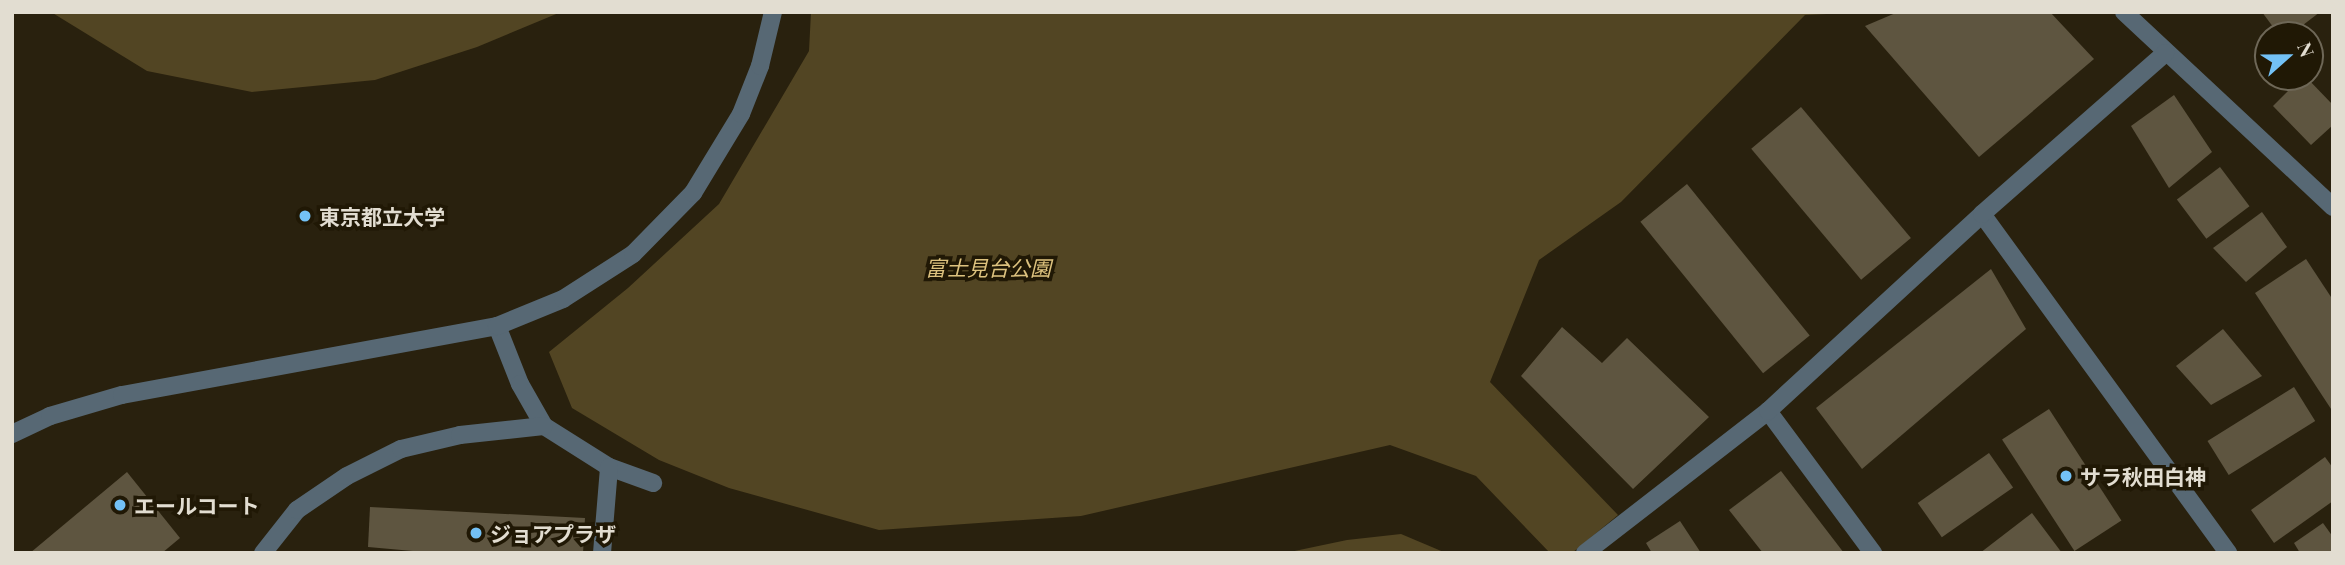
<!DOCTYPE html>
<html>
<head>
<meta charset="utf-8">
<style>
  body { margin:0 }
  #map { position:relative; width:2345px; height:565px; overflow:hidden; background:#29210e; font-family:"Playfair Display","Noto Sans JP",serif }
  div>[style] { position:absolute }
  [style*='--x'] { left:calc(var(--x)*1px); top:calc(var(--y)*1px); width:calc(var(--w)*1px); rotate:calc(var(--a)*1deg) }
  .green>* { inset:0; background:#524523 }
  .building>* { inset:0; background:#5e5540; transform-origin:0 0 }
  .minor>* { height:18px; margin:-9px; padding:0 9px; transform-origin:9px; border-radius:9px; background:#576874 }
  .dots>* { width:19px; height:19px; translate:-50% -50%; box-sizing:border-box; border:4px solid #201805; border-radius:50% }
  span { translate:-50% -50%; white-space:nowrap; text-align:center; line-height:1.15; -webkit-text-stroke:7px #201805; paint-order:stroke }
  .poi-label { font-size:21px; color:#e2ddd1; font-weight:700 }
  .left { translate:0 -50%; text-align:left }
  .park-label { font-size:21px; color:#ddc27e; font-style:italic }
  .frame { position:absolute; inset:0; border:14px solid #e2ddd1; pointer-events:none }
  .north { position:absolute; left:2254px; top:21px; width:70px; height:70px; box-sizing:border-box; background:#201805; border:2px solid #6e6757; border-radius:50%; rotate:69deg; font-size:19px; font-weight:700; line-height:28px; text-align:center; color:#e2ddd1 }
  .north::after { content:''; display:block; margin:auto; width:24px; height:32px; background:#73c1f6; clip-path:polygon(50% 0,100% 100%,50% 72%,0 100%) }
</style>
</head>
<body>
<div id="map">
  <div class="green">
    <i style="clip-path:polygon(51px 12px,561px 12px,477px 47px,375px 80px,252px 92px,147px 71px)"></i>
    <i style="clip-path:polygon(811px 12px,1871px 12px,1805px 15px,1621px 202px,1539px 260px,1490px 382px,1618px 515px,1572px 553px,1550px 553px,1476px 476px,1390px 445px,1081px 516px,879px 530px,729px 488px,659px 460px,572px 408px,549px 352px,628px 288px,719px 204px,809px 51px)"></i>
    <i style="clip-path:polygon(1401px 534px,1446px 553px,1285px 553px,1347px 540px)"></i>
  </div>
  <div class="building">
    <i style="clip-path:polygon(1898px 12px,2050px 12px,2094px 59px,1979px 157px,1865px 26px)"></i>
    <i style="clip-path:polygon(2262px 12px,2320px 12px,2290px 35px,2279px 35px)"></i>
    <i style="clip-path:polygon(2302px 77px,2306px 77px,2333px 105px,2333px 125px,2311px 145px,2273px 106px)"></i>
    <i style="clip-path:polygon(2174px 95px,2212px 152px,2169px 188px,2131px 126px)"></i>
    <i style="left:1801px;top:107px;width:171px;height:65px;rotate:50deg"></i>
    <i style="left:2220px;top:167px;width:49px;height:54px;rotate:53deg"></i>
    <i style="left:1687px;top:184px;width:195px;height:60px;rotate:51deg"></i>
    <i style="clip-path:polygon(2262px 212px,2287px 247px,2246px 282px,2213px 248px)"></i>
    <i style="clip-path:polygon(2306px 259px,2333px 300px,2333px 412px,2255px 293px)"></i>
    <i style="clip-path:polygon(1991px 269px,2026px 329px,1862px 469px,1816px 408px)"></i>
    <i style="clip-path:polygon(1562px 327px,1602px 363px,1627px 338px,1709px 417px,1633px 489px,1521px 376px)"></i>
    <i style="clip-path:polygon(2223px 329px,2262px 376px,2211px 405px,2176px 366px)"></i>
    <i style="left:2294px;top:387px;width:40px;height:102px;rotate:58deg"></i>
    <i style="left:2049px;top:409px;width:133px;height:56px;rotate:57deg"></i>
    <i style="left:1989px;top:453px;width:42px;height:87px;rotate:55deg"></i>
    <i style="clip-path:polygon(2325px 457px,2333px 468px,2333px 501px,2274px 543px,2251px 510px)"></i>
    <i style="clip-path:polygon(1781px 471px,1844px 553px,1763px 553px,1729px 510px)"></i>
    <i style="clip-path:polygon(127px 472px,180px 538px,162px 553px,30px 553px)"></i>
    <i style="clip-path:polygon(370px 507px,585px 518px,583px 553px,435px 553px,368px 547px)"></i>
    <i style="clip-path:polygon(2032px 513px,2062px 553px,1980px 553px)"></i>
    <i style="clip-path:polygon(1680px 521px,1701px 553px,1652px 553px,1646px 543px)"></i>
    <i style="clip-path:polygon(2323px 523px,2333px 537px,2333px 553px,2300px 553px,2294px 543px)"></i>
  </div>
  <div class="minor">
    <i style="--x:2124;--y:12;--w:286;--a:43"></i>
    <i style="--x:1982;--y:214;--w:419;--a:54"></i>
    <i style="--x:497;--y:326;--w:62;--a:68.4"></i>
    <i style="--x:520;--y:384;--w:48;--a:60.3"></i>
    <i style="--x:544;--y:426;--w:77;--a:32.2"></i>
    <i style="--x:609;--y:467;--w:47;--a:20"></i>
    <i style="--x:1768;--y:411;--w:177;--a:53.5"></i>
    <i style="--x:12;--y:434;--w:42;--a:-25.3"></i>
    <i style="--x:50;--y:416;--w:75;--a:-16.3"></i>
    <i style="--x:122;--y:395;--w:381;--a:-10.4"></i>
    <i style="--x:497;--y:326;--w:71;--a:-22.2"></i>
    <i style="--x:563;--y:299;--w:83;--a:-32.7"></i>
    <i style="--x:633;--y:254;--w:86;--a:-45.5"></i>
    <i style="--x:693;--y:193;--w:92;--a:-58.7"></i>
    <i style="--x:741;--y:114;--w:52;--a:-68.4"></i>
    <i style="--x:760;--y:66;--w:56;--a:-76.5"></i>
    <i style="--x:263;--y:553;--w:55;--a:-51.7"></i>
    <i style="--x:297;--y:510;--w:60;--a:-34.2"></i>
    <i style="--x:347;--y:476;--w:60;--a:-26.6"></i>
    <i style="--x:401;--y:449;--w:61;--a:-13.3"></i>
    <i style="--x:460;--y:435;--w:84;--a:-6.1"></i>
    <i style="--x:602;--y:553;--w:86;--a:-85.3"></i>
    <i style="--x:1585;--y:553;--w:232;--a:-37.8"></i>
    <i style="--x:1768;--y:411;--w:291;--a:-42.6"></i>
    <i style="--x:1982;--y:214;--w:244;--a:-41.3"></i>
  </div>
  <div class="dots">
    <i style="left:305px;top:216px;background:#73c1f6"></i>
    <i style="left:2066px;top:476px;background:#73c1f6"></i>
    <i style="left:120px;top:505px;background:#73c1f6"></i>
    <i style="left:476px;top:533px;background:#73c1f6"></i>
  </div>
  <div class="poi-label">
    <span class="left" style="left:319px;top:216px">東京都立大学</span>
    <span class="left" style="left:2080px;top:476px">サラ秋田白神</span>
    <span class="left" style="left:134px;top:505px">エールコート</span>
    <span class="left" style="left:490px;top:533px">ジョアプラザ</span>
  </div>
  <div class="park-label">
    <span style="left:988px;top:267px">富士見台公園</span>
  </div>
  <div class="frame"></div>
  <div class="north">N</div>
</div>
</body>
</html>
